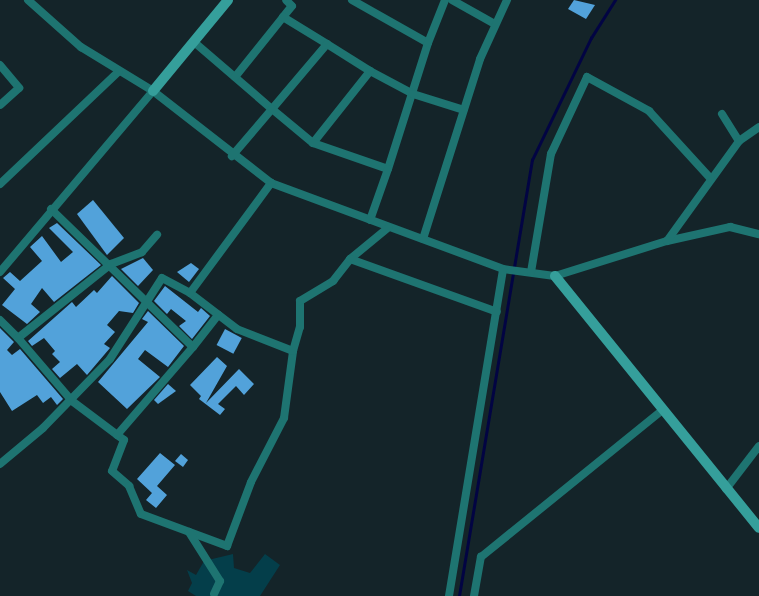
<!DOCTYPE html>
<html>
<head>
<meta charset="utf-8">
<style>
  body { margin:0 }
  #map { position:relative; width:759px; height:596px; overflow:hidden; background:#142429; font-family:"Fira Sans Condensed",sans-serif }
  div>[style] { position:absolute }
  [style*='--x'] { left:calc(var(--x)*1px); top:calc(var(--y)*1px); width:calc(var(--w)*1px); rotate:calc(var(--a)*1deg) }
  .green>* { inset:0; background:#043e4a }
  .stream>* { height:2.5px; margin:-1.25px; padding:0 1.25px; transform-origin:1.25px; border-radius:1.25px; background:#020443 }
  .building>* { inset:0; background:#52a2da; transform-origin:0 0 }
  .street>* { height:8px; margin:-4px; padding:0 4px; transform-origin:4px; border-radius:4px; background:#1e7471 }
  .secondary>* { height:10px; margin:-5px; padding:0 5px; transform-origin:5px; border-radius:5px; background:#359f9b }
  span { translate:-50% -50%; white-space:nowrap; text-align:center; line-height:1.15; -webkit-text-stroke:5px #0a1b1f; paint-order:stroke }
</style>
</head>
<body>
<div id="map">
  <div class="green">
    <i style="clip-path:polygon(233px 554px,234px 568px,250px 573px,265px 554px,280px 565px,260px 596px,196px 596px,188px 591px,192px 583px,187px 570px,196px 575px,204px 561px)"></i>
  </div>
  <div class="stream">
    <i style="--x:459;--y:596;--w:442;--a:-80.5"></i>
    <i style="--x:532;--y:160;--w:136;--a:-64.2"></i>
    <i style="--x:591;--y:38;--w:45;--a:-57.7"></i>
  </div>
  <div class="building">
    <i style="clip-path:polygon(574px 0,595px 5px,586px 19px,568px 9px)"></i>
    <i style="clip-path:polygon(93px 200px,124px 238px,107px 255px,77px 214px)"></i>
    <i style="clip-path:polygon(57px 223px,101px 265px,54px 302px,42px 288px,31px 304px,40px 312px,27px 324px,2px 305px,15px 289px,3px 278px,10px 272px,20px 281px,42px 261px,30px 247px,42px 236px,61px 262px,73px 252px,49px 228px)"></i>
    <i style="clip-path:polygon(143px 258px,153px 270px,138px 286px,121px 269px)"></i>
    <i style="clip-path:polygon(191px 263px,199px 269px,189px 282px,177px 272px)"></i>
    <i style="clip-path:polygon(112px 276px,139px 303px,133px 313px,119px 311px,107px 325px,115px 332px,104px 344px,110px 348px,87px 375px,77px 364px,60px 378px,52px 369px,60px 362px,52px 354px,55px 351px,44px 338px,32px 346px,28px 341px,72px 302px,76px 307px,94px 290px,97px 293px)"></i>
    <i style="clip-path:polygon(165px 286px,198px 312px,201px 308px,210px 316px,192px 339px,179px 326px,186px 321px,171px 309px,167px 314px,154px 301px)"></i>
    <i style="clip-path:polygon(148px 311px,184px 346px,168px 367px,145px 350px,138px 359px,160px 377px,127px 409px,98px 382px,148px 322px,142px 319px)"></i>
    <i style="clip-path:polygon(0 328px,14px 342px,7px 350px,12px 355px,20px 349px,63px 399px,57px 405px,51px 397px,43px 403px,37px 395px,12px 411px,0 392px)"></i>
    <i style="left:225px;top:329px;width:19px;height:18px;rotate:28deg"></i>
    <i style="clip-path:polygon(217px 357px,227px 366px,206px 403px,239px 369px,254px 384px,244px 395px,236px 386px,218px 404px,225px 409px,220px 415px,199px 399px,201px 396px,190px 385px)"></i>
    <i style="clip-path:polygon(168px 384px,176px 391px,158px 404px,154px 400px)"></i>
    <i style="clip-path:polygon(160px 453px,175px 465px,157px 486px,167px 495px,156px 508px,146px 500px,152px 493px,137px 479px)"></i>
    <i style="clip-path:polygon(181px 454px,188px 460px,183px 467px,175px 461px)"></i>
  </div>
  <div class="street">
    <i style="--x:28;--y:0;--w:71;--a:41.6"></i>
    <i style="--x:81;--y:47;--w:84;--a:31.4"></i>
    <i style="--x:153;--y:91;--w:150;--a:37.9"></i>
    <i style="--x:271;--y:183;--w:247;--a:20.3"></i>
    <i style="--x:503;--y:269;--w:52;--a:7.7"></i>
    <i style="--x:555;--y:276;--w:117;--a:-17.4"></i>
    <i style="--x:667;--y:241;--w:65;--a:-12.5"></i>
    <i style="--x:730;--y:227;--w:30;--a:14"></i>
    <i style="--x:352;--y:0;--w:87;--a:29.5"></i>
    <i style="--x:428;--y:43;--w:132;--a:107.6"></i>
    <i style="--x:452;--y:0;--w:47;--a:29.3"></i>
    <i style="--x:283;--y:17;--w:14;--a:-51"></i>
    <i style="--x:292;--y:6;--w:8;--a:-135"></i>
    <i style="--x:194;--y:42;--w:103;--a:40.7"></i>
    <i style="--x:272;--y:109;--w:62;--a:130.4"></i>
    <i style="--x:428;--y:43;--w:46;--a:-68.4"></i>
    <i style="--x:0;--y:65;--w:30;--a:50"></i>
    <i style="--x:19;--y:88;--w:25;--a:138"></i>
    <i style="--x:370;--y:71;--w:49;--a:28.1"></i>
    <i style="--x:413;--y:94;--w:53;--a:17.4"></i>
    <i style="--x:235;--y:77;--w:77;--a:-51.3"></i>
    <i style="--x:283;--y:17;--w:52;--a:31.5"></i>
    <i style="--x:327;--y:44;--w:85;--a:130.2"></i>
    <i style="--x:272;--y:109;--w:53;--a:39.7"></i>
    <i style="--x:313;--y:143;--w:92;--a:-51.6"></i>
    <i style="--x:370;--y:71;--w:51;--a:-147.9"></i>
    <i style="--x:722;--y:114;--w:32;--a:58"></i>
    <i style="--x:313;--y:143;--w:79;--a:19.1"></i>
    <i style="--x:388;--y:169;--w:54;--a:109.4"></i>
    <i style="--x:0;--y:184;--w:163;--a:-43.5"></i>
    <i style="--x:51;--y:209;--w:198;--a:44.2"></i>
    <i style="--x:193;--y:347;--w:41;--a:-52"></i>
    <i style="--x:423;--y:239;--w:189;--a:-72.4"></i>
    <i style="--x:480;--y:59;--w:65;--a:-65.4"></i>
    <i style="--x:667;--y:241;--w:123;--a:-54.2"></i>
    <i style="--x:739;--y:141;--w:24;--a:-35"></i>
    <i style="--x:350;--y:259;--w:50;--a:-39.4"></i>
    <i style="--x:0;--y:272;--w:237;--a:-49.8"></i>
    <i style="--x:531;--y:272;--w:120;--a:-80.4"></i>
    <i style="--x:551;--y:154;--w:85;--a:-64.9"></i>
    <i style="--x:587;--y:77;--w:71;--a:28.7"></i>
    <i style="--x:649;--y:111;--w:92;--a:47.6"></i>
    <i style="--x:0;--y:320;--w:25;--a:45"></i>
    <i style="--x:18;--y:338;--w:119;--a:-38.5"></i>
    <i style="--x:111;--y:264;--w:33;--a:-21"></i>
    <i style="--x:142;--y:252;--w:23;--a:-49"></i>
    <i style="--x:18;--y:338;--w:83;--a:49.4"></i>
    <i style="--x:72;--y:401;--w:65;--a:36.9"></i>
    <i style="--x:124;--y:440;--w:33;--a:111"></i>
    <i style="--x:112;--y:471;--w:23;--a:41"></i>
    <i style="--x:129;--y:486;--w:30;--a:67"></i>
    <i style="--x:141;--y:514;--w:92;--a:20.4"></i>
    <i style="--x:227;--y:546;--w:68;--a:-69.4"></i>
    <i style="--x:251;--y:482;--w:72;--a:-62.7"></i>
    <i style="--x:284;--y:418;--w:68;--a:-82.3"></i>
    <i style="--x:293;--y:351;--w:60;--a:-158.6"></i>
    <i style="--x:237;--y:329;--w:59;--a:-142.5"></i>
    <i style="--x:293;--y:351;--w:25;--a:-74"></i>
    <i style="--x:300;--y:327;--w:26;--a:-90"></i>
    <i style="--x:300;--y:301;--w:39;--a:-31"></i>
    <i style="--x:333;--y:281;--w:28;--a:-52"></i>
    <i style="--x:350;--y:259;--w:156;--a:19.8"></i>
    <i style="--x:117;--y:435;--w:116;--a:-49.2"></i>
    <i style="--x:0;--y:464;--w:56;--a:-39.9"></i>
    <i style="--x:43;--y:428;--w:96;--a:-45.8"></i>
    <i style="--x:110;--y:359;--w:96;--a:-57.3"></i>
    <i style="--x:162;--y:278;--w:32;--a:28"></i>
    <i style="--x:190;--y:293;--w:137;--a:-53.6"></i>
    <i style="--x:726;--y:489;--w:54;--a:-52.5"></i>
    <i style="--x:189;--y:532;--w:58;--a:57.7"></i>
    <i style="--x:220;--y:581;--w:14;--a:115"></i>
    <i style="--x:449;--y:596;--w:331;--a:-80.6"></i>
    <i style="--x:474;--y:596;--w:40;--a:-80"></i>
    <i style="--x:481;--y:557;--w:232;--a:-39"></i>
  </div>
  <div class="secondary">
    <i style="--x:153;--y:91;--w:118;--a:-50.5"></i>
    <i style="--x:555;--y:276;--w:324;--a:51"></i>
  </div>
</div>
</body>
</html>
